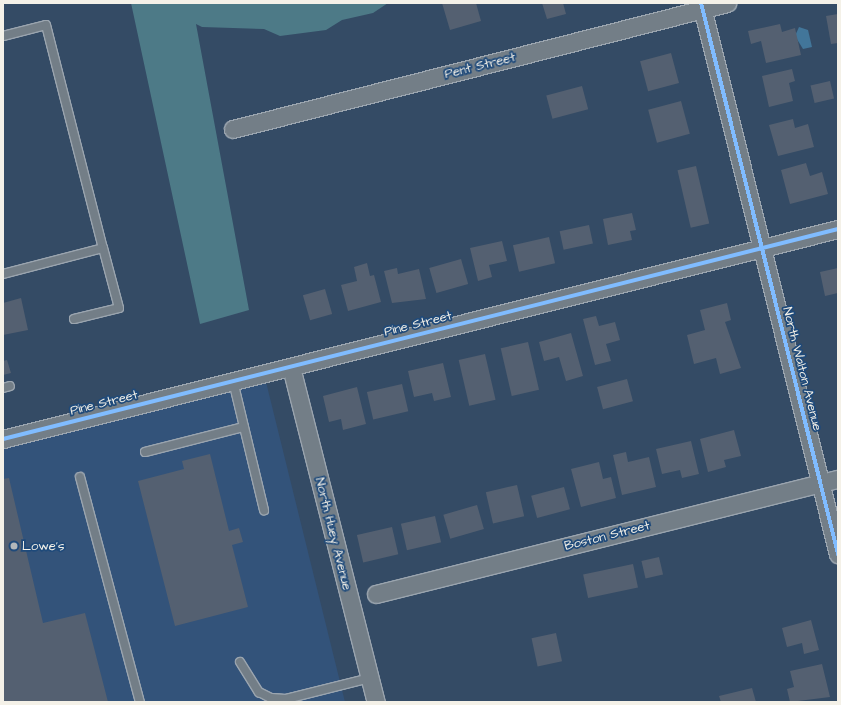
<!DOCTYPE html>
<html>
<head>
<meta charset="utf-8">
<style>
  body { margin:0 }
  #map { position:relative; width:841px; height:705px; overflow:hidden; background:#344b65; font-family:"Architects Daughter",sans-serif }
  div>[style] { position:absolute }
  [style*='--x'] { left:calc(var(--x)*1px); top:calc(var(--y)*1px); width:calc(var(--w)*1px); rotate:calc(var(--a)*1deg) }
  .built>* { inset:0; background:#33537a }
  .green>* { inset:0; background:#4d7a87 }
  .water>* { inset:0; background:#42769a }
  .building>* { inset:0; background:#546071; transform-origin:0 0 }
  .roads { filter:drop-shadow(1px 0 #9ba5af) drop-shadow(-1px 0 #9ba5af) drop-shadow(0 1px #9ba5af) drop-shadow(0 -1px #9ba5af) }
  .service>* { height:8px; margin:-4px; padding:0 4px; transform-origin:4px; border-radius:4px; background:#737e87 }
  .minor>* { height:17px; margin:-8.5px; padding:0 8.5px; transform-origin:8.5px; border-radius:8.5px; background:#737e87 }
  .cycleway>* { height:4px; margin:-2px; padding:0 2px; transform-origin:2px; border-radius:2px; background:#80bcff }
  .dots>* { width:11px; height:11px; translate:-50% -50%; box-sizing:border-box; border:2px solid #1f4a7a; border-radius:50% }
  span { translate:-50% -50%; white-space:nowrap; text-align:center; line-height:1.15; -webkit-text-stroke:3.5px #1f4a7a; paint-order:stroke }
  .street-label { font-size:13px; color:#f4f1e8 }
  .poi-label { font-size:13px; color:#f4f1e8 }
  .left { translate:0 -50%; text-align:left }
  .frame { position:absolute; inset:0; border:4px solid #f4f1e8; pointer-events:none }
</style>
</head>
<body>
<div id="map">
  <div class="built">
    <i style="clip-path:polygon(266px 382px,345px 702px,3px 702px,3px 449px)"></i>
  </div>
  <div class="green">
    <i style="clip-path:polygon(131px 3px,388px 3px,373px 13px,342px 20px,326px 30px,280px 36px,264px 29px,202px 27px,196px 24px,249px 310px,200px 324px)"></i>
  </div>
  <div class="water">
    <i style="clip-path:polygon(799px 27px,808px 30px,812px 47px,803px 49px,795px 36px)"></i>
  </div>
  <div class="building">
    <i style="clip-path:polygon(442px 3px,476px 3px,481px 21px,450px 30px)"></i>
    <i style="clip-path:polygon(542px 3px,563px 3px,566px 14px,547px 19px)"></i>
    <i style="clip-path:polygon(838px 14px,838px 43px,831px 44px,826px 16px)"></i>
    <i style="clip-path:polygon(780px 24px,782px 32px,795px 28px,801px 55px,766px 63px,761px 41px,751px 44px,748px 31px)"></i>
    <i style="left:671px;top:53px;width:31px;height:32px;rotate:75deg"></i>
    <i style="clip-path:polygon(792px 69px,795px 81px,789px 83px,793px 101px,769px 107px,762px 76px)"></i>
    <i style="left:830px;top:81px;width:18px;height:20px;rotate:77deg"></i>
    <i style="left:582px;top:86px;width:24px;height:37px;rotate:75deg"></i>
    <i style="left:681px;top:101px;width:34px;height:34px;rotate:75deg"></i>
    <i style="clip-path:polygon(793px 119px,795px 128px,808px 124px,814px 147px,778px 156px,769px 125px)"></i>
    <i style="clip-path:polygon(806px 163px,810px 176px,822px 172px,828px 194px,790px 204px,781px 170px)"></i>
    <i style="left:696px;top:166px;width:59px;height:19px;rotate:77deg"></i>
    <i style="clip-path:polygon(632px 213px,636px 230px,630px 231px,632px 240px,608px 245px,603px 219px)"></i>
    <i style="left:589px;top:225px;width:19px;height:30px;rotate:78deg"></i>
    <i style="left:549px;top:237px;width:27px;height:37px;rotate:77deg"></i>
    <i style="clip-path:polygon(502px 241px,507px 261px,489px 265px,492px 277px,478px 281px,470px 248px)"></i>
    <i style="left:461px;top:259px;width:26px;height:33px;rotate:74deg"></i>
    <i style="clip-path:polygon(367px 263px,370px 276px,374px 275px,381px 302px,348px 311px,341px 285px,357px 281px,354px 267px)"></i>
    <i style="clip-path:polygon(397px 268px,398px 274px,419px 269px,426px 299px,392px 303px,384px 271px)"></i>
    <i style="clip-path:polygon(838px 268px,838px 293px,825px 296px,820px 272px)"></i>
    <i style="left:325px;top:289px;width:26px;height:23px;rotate:74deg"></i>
    <i style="clip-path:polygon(21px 298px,28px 330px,3px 335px,3px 303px)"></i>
    <i style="clip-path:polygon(727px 303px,731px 320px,725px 322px,741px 368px,720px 374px,716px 358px,694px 364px,687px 335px,705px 330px,700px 310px)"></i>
    <i style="clip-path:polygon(596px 316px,599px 326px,615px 322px,620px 340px,606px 344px,611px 361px,595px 365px,583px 319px)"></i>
    <i style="clip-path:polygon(571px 333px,583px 376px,566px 381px,559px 357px,544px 361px,539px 342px)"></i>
    <i style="left:528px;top:342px;width:49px;height:28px;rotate:77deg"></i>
    <i style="left:485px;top:354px;width:47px;height:27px;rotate:77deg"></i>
    <i style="clip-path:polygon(7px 360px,11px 373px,3px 375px,3px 361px)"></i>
    <i style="clip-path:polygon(443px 363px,451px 397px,434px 401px,432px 393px,414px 397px,408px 371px)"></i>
    <i style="left:627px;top:379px;width:23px;height:31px;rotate:75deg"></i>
    <i style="left:402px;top:384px;width:28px;height:36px;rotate:77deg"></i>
    <i style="clip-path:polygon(357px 387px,366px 424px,343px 430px,341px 419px,329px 422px,323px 396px)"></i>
    <i style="clip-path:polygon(734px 430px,741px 456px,724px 460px,726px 467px,708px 472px,700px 439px)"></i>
    <i style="clip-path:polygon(691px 441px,699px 474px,682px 478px,680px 470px,662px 474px,656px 449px)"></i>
    <i style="clip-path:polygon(626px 452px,628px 462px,649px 457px,656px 487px,622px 495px,613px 455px)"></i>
    <i style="clip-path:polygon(210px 454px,229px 531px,239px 528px,243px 542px,232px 545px,248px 607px,175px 626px,138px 481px,184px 469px,182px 461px)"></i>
    <i style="clip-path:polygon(599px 462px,603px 479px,611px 477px,616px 498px,581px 507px,571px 469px)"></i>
    <i style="clip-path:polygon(9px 478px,43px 623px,85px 613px,108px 702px,3px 702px,3px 479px)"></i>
    <i style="left:517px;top:485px;width:32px;height:32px;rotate:77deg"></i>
    <i style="left:564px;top:487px;width:23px;height:34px;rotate:75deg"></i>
    <i style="left:477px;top:505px;width:25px;height:35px;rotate:74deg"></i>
    <i style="left:435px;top:516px;width:27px;height:35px;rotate:77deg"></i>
    <i style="left:392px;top:527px;width:28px;height:36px;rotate:77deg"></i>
    <i style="left:659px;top:557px;width:18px;height:18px;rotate:77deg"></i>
    <i style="left:633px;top:564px;width:24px;height:51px;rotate:78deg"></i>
    <i style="clip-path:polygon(811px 620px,819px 650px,804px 654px,802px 643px,787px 647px,782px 628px)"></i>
    <i style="left:556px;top:633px;width:29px;height:25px;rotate:78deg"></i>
    <i style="clip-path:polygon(822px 664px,830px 697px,790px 702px,787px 689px,794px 687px,790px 671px)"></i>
    <i style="clip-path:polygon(752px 688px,756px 702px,721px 702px,719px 696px)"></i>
  </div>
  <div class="roads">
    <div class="service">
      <i style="--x:3;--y:36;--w:44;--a:-14.3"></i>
      <i style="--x:46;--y:25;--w:230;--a:75.7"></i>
      <i style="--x:103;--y:248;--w:103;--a:165.4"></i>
      <i style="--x:74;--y:319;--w:46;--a:-13.7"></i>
      <i style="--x:119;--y:308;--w:62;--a:-104.9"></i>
      <i style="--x:233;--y:381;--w:133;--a:76.5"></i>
      <i style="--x:3;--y:388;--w:7;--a:-16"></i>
      <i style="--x:145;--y:452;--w:102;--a:-14.2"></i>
      <i style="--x:80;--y:477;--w:233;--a:75.1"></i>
      <i style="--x:240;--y:662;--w:36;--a:58"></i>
      <i style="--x:259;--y:692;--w:13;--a:27"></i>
      <i style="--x:271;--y:698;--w:15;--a:4"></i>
      <i style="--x:286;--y:699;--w:87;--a:-14"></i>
    </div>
    <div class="minor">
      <i style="--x:701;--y:3;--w:568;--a:76.04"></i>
      <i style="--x:233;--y:129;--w:510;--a:-14.31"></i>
      <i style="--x:291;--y:367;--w:346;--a:75.8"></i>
      <i style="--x:3;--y:439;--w:861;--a:-14.12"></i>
      <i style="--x:376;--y:594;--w:476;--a:-14"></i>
    </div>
  </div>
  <div class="cycleway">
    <i style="--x:701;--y:3;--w:568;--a:76.04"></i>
    <i style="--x:3;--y:439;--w:861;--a:-14.12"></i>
  </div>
  <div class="dots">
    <i style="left:14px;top:546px;background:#b1b7ba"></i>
  </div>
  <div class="street-label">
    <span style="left:480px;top:66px;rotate:-14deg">Pent Street</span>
    <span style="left:418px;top:324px;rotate:-14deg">Pine Street</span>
    <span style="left:802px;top:369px;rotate:76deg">North Walton Avenue</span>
    <span style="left:104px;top:403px;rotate:-14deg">Pine Street</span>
    <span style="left:333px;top:534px;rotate:76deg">North Huey Avenue</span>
    <span style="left:607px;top:536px;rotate:-14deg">Boston Street</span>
  </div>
  <div class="poi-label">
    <span class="left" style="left:22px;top:546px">Lowe's</span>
  </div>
  <div class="frame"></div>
</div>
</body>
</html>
